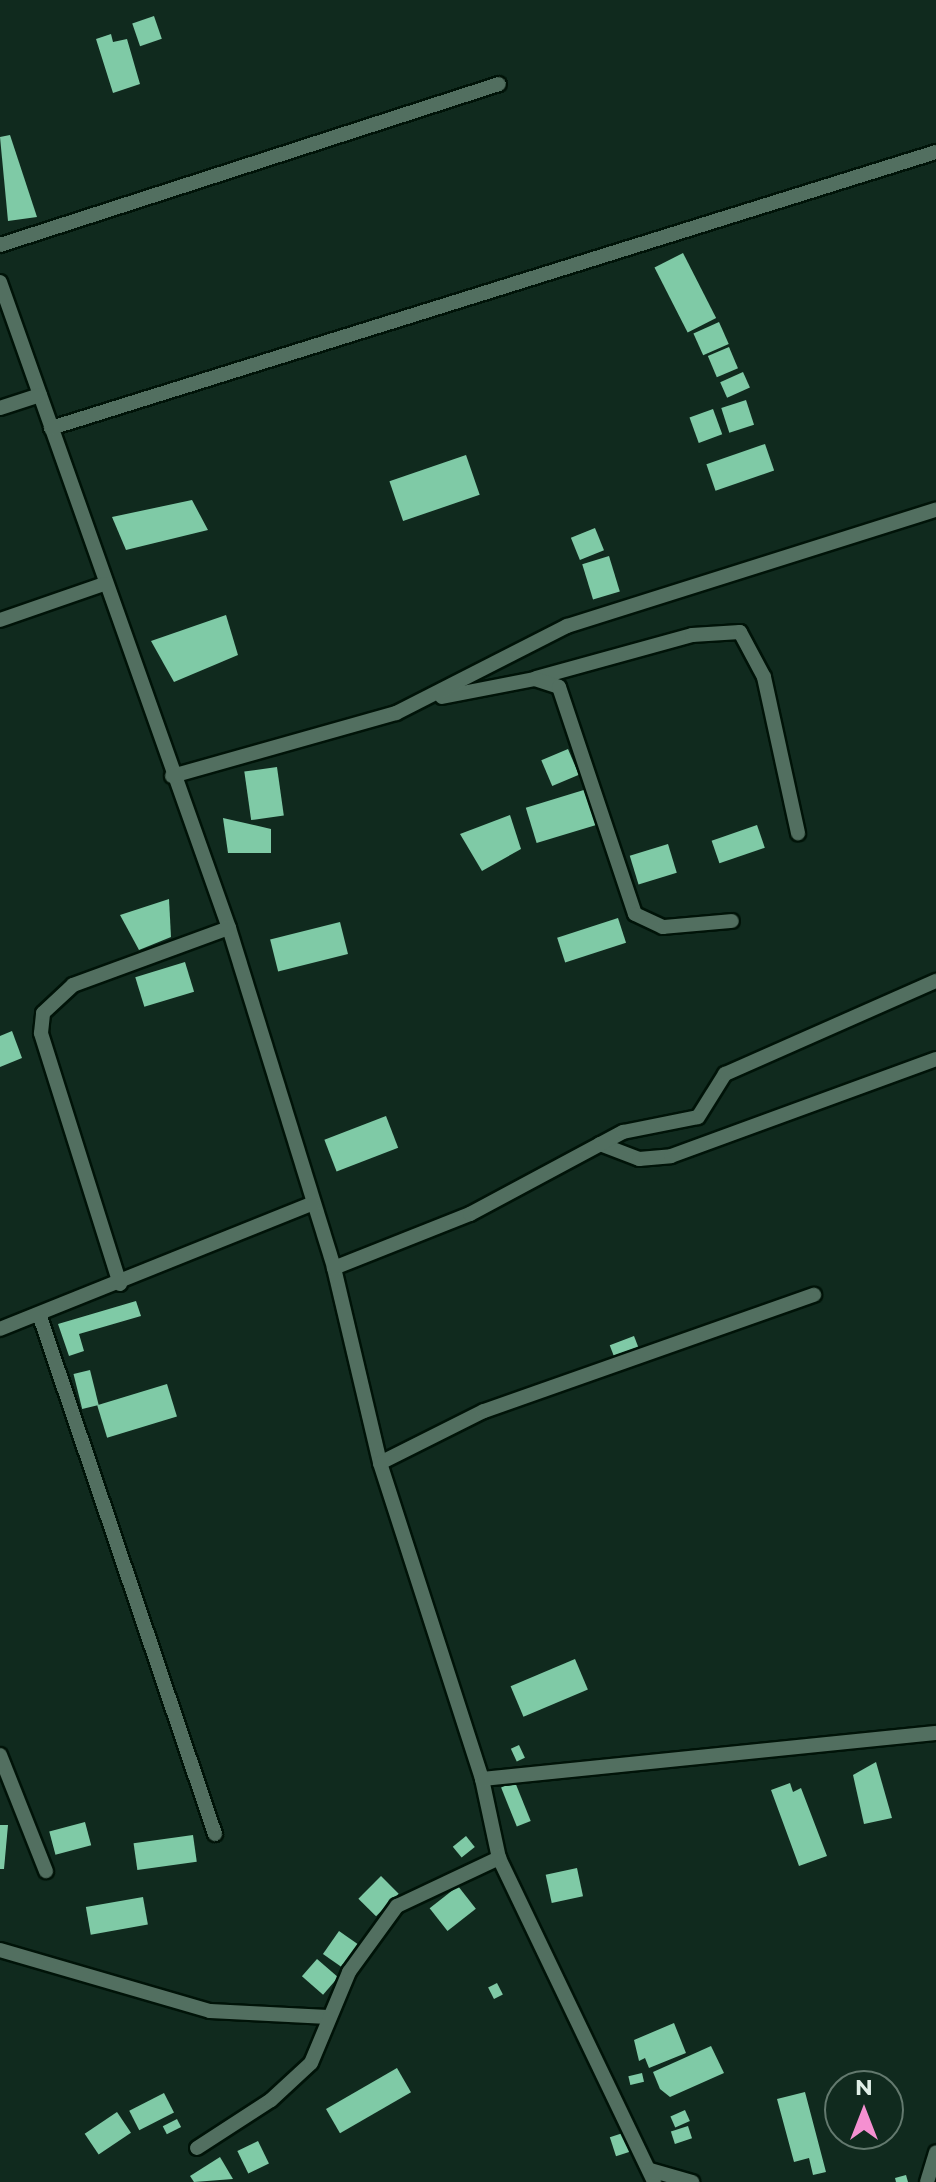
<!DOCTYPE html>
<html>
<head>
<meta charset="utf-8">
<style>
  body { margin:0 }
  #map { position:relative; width:936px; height:2182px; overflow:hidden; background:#102a1e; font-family:Montserrat,sans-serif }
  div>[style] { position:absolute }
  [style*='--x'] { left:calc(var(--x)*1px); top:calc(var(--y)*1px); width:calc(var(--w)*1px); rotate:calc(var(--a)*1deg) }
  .building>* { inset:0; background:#7fcaa6; transform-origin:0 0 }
  .roads { filter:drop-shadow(2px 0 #001308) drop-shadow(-2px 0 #001308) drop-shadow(0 2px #001308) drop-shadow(0 -2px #001308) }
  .street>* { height:14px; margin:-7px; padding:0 7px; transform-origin:7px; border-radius:7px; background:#526f60 }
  span { translate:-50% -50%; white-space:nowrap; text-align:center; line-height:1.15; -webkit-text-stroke:8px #102a1e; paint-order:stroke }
  .north { position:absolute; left:824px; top:2070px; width:80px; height:80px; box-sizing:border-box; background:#102a1e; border:2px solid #63796e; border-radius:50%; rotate:0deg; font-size:22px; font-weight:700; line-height:32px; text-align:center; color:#e0efe7 }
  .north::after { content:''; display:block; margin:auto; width:28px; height:36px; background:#f590d1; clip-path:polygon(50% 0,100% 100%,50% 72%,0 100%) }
</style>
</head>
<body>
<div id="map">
  <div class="building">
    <i style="left:154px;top:16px;width:24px;height:23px;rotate:71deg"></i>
    <i style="clip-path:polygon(111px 34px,113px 42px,127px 39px,140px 84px,113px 93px,96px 39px)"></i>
    <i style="clip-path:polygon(10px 135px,37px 217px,8px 221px,0 137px)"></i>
    <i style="left:683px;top:253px;width:73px;height:32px;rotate:63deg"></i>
    <i style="left:719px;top:322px;width:24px;height:28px;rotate:66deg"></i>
    <i style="left:729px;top:347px;width:23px;height:23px;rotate:67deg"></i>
    <i style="left:743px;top:372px;width:17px;height:25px;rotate:66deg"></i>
    <i style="left:746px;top:400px;width:26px;height:26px;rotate:72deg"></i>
    <i style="left:713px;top:409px;width:27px;height:25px;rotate:70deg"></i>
    <i style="left:765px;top:444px;width:28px;height:62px;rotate:71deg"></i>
    <i style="left:466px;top:455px;width:42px;height:81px;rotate:71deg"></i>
    <i style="clip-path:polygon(192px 500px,208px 530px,126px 550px,112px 517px)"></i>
    <i style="left:595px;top:528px;width:24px;height:26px;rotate:68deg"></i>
    <i style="left:609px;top:556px;width:37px;height:28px;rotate:73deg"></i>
    <i style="clip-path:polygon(226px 615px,238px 655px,174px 682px,151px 641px)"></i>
    <i style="left:568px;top:749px;width:28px;height:29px;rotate:67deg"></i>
    <i style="left:277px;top:767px;width:49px;height:33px;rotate:82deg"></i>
    <i style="left:587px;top:789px;width:37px;height:64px;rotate:73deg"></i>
    <i style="clip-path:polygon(510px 815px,521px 849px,482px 871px,460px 834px)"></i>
    <i style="clip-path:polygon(223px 818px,271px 829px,271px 853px,228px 853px)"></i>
    <i style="left:757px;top:825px;width:24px;height:48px;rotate:71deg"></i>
    <i style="left:668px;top:844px;width:30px;height:40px;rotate:73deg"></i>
    <i style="clip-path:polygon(169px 899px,171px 937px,139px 950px,120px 915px)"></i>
    <i style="left:618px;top:918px;width:26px;height:64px;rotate:72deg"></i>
    <i style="left:340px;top:922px;width:33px;height:72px;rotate:76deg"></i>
    <i style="left:185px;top:962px;width:31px;height:52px;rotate:73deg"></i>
    <i style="clip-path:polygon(12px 1031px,22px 1058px,0 1067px,0 1036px)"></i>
    <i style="left:386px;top:1116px;width:34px;height:66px;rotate:69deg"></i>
    <i style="clip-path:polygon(136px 1301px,141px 1316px,79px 1334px,84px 1351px,69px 1356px,58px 1324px)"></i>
    <i style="left:634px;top:1336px;width:14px;height:26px;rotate:69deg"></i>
    <i style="left:90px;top:1370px;width:36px;height:17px;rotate:76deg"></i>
    <i style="left:167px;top:1384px;width:34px;height:73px;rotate:73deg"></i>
    <i style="left:575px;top:1659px;width:33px;height:70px;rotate:67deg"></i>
    <i style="left:519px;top:1745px;width:14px;height:9px;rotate:65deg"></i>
    <i style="clip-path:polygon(876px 1762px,892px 1818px,864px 1824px,853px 1775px)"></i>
    <i style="left:515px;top:1782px;width:42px;height:15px;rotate:68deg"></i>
    <i style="clip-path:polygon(790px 1783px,793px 1792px,801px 1788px,827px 1856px,799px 1866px,771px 1790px)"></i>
    <i style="left:85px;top:1822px;width:24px;height:37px;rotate:75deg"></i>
    <i style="clip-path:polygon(0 1825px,8px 1825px,4px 1869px,0 1869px)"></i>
    <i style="left:193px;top:1835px;width:27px;height:60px;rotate:82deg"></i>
    <i style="left:466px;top:1836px;width:14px;height:17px;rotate:51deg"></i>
    <i style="left:577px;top:1868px;width:29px;height:32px;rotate:78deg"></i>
    <i style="left:381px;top:1876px;width:25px;height:32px;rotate:45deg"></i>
    <i style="left:458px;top:1886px;width:29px;height:36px;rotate:52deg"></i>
    <i style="left:143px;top:1897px;width:28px;height:58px;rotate:80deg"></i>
    <i style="left:339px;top:1931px;width:24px;height:28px;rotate:35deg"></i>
    <i style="left:317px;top:1959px;width:28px;height:23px;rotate:41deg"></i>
    <i style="left:497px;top:1983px;width:13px;height:10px;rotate:63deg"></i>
    <i style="clip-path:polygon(674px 2023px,686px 2053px,649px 2068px,645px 2058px,639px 2061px,634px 2040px)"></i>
    <i style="clip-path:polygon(711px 2046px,724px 2073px,670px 2097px,660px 2089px,653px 2072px)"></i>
    <i style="left:397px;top:2068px;width:28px;height:82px;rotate:60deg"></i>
    <i style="left:642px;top:2073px;width:9px;height:14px;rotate:77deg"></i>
    <i style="clip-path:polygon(805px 2092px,826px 2172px,813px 2175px,809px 2158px,794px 2162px,777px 2099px)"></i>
    <i style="left:164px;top:2093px;width:22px;height:39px;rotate:63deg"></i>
    <i style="left:685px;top:2110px;width:12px;height:16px;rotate:66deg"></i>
    <i style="left:117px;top:2112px;width:25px;height:39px;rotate:56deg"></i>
    <i style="left:177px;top:2119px;width:9px;height:16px;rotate:63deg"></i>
    <i style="left:688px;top:2126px;width:13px;height:18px;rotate:72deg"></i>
    <i style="left:626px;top:2132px;width:20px;height:17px;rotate:72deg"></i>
    <i style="left:258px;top:2141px;width:25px;height:23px;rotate:64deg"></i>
    <i style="clip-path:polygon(220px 2157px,233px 2179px,194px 2182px,190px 2176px)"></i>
    <i style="clip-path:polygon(906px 2175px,908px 2182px,896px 2182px,895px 2178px)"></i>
  </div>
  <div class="roads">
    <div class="street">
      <i style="--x:0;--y:245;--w:524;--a:-17.88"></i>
      <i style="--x:0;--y:282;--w:685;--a:70.48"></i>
      <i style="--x:229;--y:928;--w:356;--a:72.8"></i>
      <i style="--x:334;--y:1268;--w:200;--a:76.7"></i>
      <i style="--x:380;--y:1463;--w:332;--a:72.1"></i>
      <i style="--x:482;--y:1779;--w:81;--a:77.9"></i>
      <i style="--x:499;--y:1858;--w:359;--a:64.4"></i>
      <i style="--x:0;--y:408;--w:42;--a:-18"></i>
      <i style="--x:51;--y:428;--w:927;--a:-17.32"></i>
      <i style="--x:0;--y:620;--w:110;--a:-19.1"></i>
      <i style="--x:536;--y:678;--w:162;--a:-15.4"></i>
      <i style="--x:692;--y:635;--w:48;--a:-3.6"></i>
      <i style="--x:740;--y:632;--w:51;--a:61.9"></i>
      <i style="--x:764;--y:677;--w:160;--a:77.7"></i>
      <i style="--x:442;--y:697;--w:95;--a:-11"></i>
      <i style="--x:535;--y:679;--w:25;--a:18"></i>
      <i style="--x:559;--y:687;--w:239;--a:71.5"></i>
      <i style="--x:635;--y:914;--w:31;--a:25"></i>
      <i style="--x:663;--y:927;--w:69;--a:-5"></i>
      <i style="--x:172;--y:776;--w:233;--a:-15.7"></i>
      <i style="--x:396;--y:713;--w:192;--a:-27"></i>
      <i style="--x:567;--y:626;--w:387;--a:-17.5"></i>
      <i style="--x:600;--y:1144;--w:42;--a:21"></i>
      <i style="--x:639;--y:1159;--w:32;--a:-5"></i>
      <i style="--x:671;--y:1156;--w:282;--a:-20.1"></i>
      <i style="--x:334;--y:1268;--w:146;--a:-21.7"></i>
      <i style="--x:470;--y:1214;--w:174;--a:-28.2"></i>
      <i style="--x:623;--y:1132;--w:76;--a:-11.3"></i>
      <i style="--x:698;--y:1117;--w:51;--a:-57.9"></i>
      <i style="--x:725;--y:1074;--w:231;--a:-23.8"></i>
      <i style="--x:120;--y:1284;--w:263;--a:-107.5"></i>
      <i style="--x:41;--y:1033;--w:20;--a:-84"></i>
      <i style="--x:43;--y:1013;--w:41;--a:-43"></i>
      <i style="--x:73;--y:985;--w:166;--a:-20.1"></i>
      <i style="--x:39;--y:1314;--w:549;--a:71.3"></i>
      <i style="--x:0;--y:1329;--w:337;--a:-21.9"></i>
      <i style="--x:380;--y:1463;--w:116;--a:-26.6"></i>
      <i style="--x:484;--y:1411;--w:350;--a:-19.4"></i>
      <i style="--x:0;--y:1755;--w:125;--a:68.4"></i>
      <i style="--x:482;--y:1779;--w:456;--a:-5.8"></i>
      <i style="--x:0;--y:1950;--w:219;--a:16.2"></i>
      <i style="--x:210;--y:2011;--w:118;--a:2.9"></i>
      <i style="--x:197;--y:2148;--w:88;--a:-33"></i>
      <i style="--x:271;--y:2100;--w:54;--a:-42.8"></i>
      <i style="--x:311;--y:2063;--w:99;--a:-67.3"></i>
      <i style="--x:349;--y:1972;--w:82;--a:-54"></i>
      <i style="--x:397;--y:1906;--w:113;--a:-25.2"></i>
      <i style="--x:650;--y:2170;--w:44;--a:15.9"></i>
      <i style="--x:927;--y:2182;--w:31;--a:-73"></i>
    </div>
  </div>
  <div class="north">N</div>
</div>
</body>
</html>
